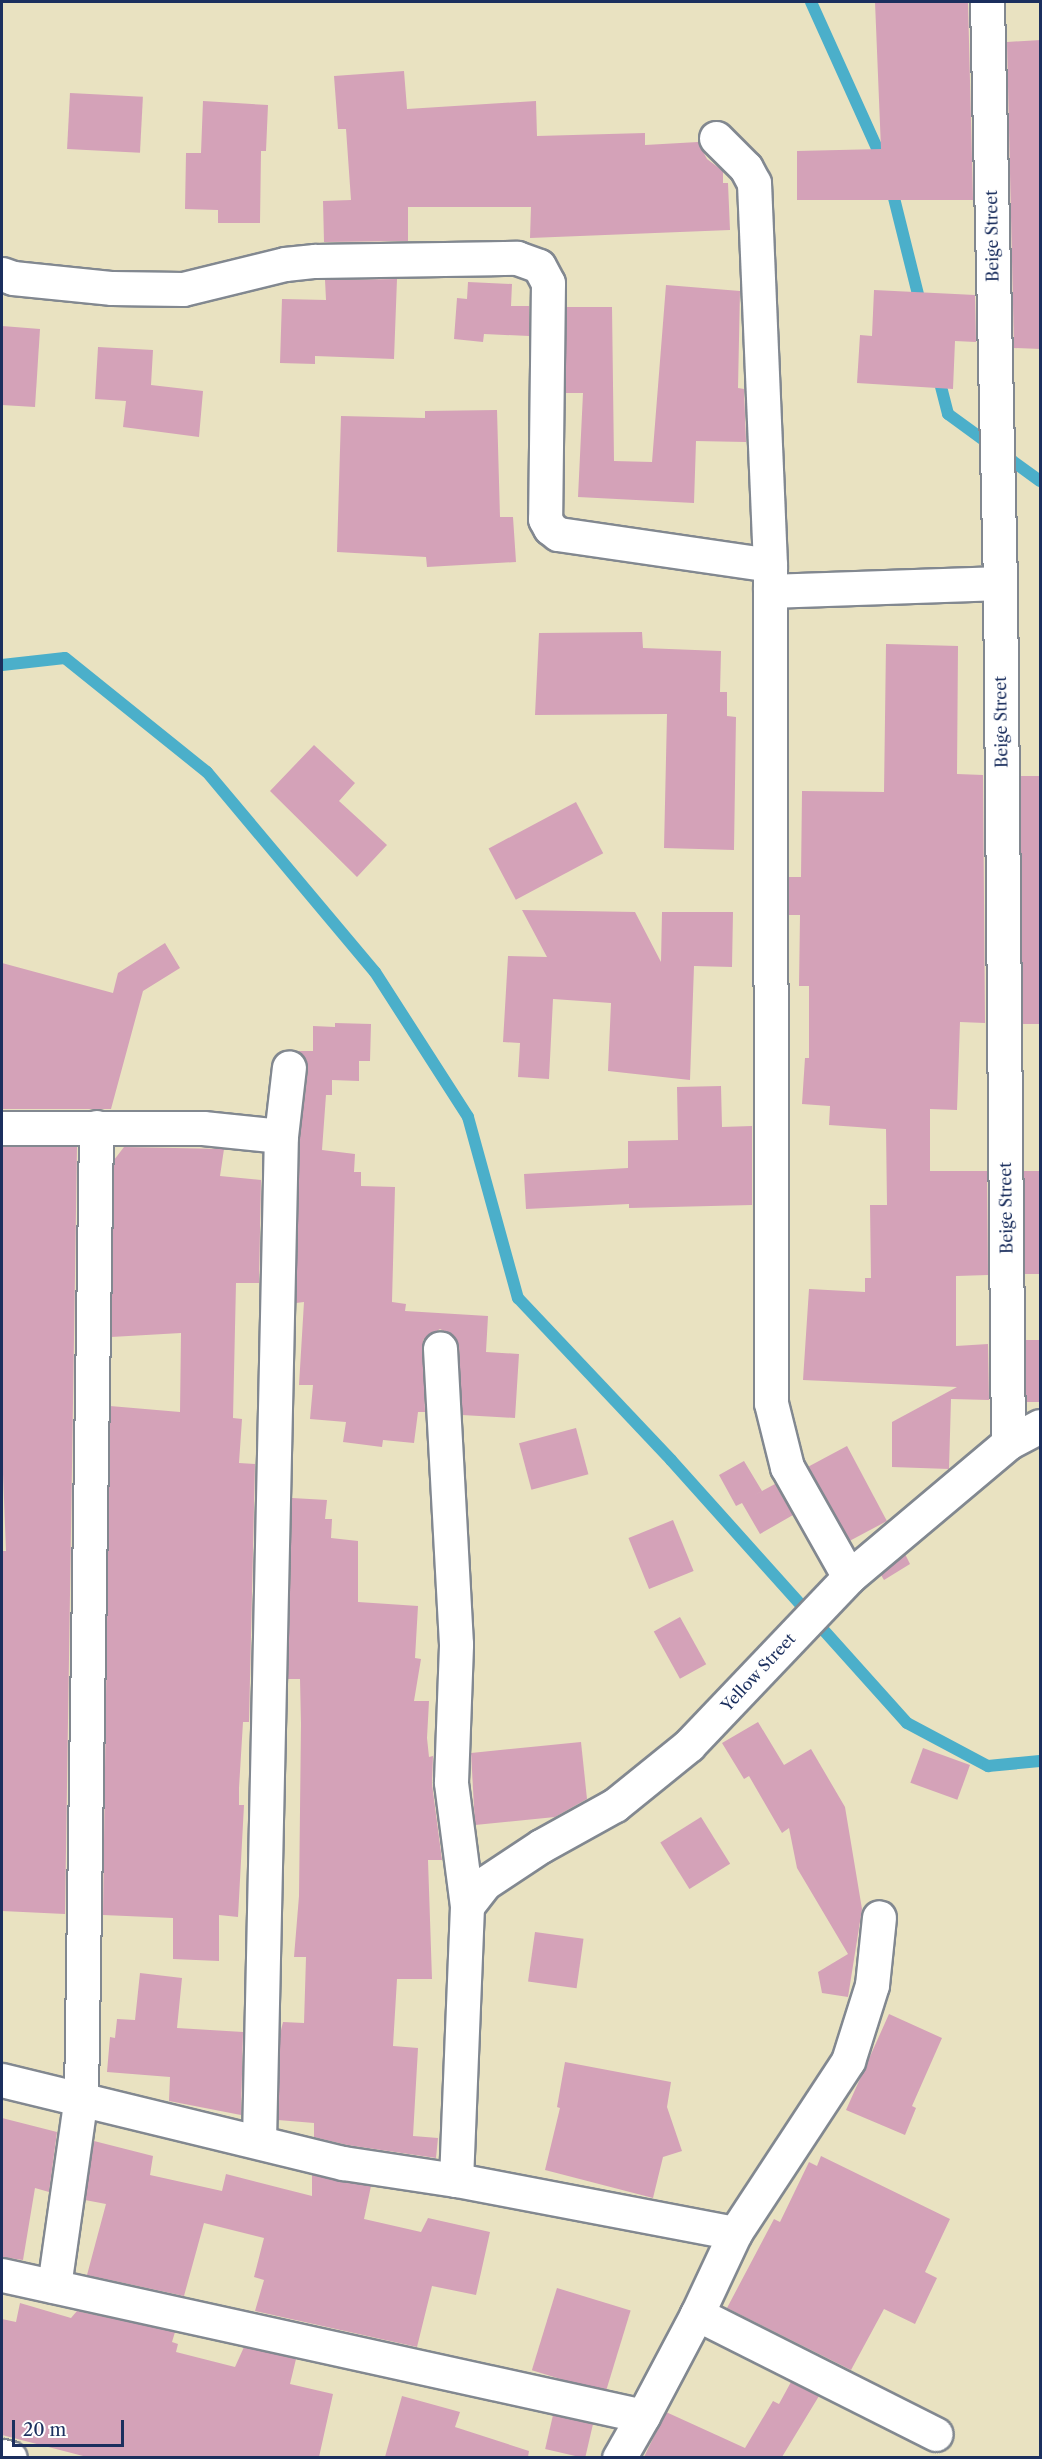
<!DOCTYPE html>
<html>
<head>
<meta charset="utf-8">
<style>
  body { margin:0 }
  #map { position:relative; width:1042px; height:2459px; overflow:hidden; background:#e9e2c1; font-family:"Libre Caslon Text",serif }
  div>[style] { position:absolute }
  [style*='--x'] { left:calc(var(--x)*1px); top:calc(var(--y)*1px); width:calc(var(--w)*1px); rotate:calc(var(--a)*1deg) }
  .stream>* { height:12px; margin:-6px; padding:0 6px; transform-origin:6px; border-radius:6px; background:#4bafca }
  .building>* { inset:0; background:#d4a2b8; transform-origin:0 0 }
  .roads { filter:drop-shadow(2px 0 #828890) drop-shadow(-2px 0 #828890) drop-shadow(0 2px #828890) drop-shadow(0 -2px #828890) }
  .street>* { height:33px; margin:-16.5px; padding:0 16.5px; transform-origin:16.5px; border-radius:16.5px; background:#fff }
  span { translate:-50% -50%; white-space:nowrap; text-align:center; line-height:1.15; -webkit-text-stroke:4.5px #fff; paint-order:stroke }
  .street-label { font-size:16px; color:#1b2f5e }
  .frame { position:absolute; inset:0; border:3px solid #1b2f5e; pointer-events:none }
  .scale { position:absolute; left:12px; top:2420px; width:112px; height:27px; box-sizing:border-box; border:3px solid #1b2f5e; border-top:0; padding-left:8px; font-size:18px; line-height:21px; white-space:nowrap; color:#1b2f5e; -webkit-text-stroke:4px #fff; paint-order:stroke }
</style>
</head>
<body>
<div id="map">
  <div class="stream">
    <i style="--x:811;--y:2;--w:178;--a:65.7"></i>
    <i style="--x:891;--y:186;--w:124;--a:76"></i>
    <i style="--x:938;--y:375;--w:40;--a:75.6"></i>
    <i style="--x:948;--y:414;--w:114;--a:36.1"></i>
    <i style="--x:2;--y:665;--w:63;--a:-6.3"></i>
    <i style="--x:65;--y:658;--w:182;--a:38.8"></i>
    <i style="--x:207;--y:772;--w:261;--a:50"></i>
    <i style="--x:375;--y:972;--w:172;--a:57.3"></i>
    <i style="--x:468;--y:1117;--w:188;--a:74.6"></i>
    <i style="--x:518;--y:1298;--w:223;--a:46.6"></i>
    <i style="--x:671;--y:1460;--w:353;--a:48.1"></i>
    <i style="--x:907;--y:1723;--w:92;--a:28"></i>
    <i style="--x:988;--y:1766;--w:52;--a:-5.5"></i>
  </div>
  <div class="building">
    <i style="clip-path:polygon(875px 2px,968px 2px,973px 200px,797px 200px,797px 151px,881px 149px)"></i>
    <i style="clip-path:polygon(1041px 40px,1041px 349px,1014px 348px,1007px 42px)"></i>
    <i style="clip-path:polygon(404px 71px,407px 109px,536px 101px,537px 136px,645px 133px,645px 145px,698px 142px,707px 159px,723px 171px,723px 183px,728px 183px,730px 230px,530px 238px,531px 207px,408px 207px,408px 241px,324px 242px,323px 201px,351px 200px,346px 129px,338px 129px,334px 76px)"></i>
    <i style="left:70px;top:93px;width:73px;height:56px;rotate:3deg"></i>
    <i style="clip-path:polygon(203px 101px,268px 105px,266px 151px,261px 151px,260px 223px,218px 223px,218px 210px,185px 209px,186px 153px,201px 153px)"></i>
    <i style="clip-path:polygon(397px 279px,394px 359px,315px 356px,315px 364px,280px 363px,282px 299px,326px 300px,325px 280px)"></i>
    <i style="clip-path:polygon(468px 282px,512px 284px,511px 306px,529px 306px,529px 336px,484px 334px,483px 342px,454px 339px,457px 298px,467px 299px)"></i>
    <i style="clip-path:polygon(666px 285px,740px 291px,738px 388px,744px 389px,746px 442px,696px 441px,694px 503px,578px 497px,583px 393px,565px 393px,566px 307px,612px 307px,614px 461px,652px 462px)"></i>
    <i style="clip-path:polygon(874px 290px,975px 295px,976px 342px,955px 341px,953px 389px,857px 383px,860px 335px,872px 336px)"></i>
    <i style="clip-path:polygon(2px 326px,40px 329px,35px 407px,2px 405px)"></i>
    <i style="clip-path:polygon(98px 347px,153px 350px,151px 385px,203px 391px,199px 437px,123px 427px,126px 401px,95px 399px)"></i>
    <i style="clip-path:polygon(497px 410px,500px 517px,513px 517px,516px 562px,427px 567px,426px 557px,337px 552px,341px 416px,425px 418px,425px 411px)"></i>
    <i style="clip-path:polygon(642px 632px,643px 648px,721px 651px,720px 692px,727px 692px,727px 716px,736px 717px,734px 850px,664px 848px,667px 714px,535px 715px,539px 633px)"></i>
    <i style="clip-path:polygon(886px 644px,958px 646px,957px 774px,983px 775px,985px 1023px,960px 1022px,957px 1110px,930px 1109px,930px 1171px,987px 1171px,988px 1275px,956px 1276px,956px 1346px,988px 1344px,989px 1400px,951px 1399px,949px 1469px,892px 1467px,892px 1422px,957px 1387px,803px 1380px,809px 1289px,865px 1292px,865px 1278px,871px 1278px,870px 1205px,887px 1205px,886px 1129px,829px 1125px,830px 1106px,802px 1104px,805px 1058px,809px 1058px,809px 986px,799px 986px,800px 915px,789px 915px,789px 877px,801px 877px,802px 791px,884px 792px)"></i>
    <i style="clip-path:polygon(314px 745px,355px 783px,339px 801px,387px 845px,357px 877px,270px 791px)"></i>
    <i style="left:1021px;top:776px;width:20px;height:248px"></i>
    <i style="left:576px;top:802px;width:58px;height:99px;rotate:62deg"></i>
    <i style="clip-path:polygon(522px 910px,635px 912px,661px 962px,662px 912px,733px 912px,732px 967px,694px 966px,690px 1080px,608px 1071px,611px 1003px,553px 999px,549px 1079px,518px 1077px,520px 1043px,503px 1042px,508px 956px,547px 957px)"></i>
    <i style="clip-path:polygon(165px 943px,180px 968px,143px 991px,111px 1109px,2px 1109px,2px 963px,113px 993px,118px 973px)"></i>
    <i style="clip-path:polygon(335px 1023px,371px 1024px,370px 1061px,359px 1061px,359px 1081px,332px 1080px,332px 1095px,326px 1095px,322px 1150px,355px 1154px,354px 1172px,361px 1172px,361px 1186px,395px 1187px,392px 1302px,406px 1304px,405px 1311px,488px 1316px,486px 1352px,519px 1354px,515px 1418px,462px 1415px,459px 1346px,455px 1337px,440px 1329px,423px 1340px,425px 1412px,418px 1412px,414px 1443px,383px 1440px,382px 1447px,343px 1442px,346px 1422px,310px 1419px,313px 1385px,299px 1385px,304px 1302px,296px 1303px,300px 1137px,308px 1069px,306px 1059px,298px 1051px,313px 1051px,313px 1026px,335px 1027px)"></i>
    <i style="clip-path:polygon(721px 1086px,722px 1127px,752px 1126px,752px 1205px,629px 1208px,629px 1204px,526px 1209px,524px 1174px,628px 1168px,628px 1141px,678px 1140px,677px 1087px)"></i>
    <i style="clip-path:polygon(2px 1147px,77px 1147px,65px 1914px,2px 1911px,2px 1551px,6px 1551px,2px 1448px)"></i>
    <i style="clip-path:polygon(124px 1147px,224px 1149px,220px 1176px,261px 1180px,259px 1283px,236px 1283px,233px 1418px,242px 1419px,239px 1463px,255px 1464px,249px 1722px,243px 1722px,239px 1788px,239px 1805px,244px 1805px,238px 1917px,219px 1915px,219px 1961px,173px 1959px,173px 1918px,103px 1915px,110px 1406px,180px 1412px,181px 1333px,111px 1337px,114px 1160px)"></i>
    <i style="left:1024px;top:1171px;width:17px;height:103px"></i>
    <i style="left:1041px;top:1340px;width:62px;height:15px;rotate:90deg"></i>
    <i style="left:576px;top:1428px;width:48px;height:59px;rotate:75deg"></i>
    <i style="left:847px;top:1446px;width:85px;height:44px;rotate:62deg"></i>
    <i style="clip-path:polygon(744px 1461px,762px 1491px,749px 1498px,775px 1484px,793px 1515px,760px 1534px,742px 1503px,736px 1506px,719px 1475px)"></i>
    <i style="clip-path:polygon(292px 1498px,327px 1500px,325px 1519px,332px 1519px,331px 1538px,358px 1541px,358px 1602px,418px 1606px,415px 1658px,421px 1659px,414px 1701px,429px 1701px,427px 1738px,429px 1757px,433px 1756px,432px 1784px,442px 1860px,428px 1860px,432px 1979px,397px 1979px,393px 2046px,418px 2048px,413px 2136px,438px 2138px,436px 2158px,347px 2145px,314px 2137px,314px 2123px,278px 2120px,280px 2034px,283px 2022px,304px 2023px,306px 1957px,294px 1957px,299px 1896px,301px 1724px,300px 1679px,288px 1679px)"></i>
    <i style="left:673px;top:1520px;width:55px;height:48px;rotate:68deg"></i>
    <i style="clip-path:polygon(905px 1554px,910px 1564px,884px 1580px,881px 1575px)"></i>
    <i style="left:680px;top:1617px;width:54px;height:30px;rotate:61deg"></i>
    <i style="clip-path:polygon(758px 1722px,784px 1765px,811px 1749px,845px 1807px,862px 1909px,848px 1997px,822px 1993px,818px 1972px,848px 1954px,797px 1868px,789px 1828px,782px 1833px,749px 1776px,744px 1779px,722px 1743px)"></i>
    <i style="clip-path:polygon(581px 1742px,587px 1799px,555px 1817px,475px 1825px,471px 1753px)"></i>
    <i style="left:923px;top:1748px;width:50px;height:37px;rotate:20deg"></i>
    <i style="left:701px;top:1817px;width:55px;height:48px;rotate:58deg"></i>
    <i style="left:535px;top:1932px;width:49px;height:50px;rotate:8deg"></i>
    <i style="clip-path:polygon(140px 1973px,182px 1978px,177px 2028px,243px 2032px,241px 2115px,169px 2101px,170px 2077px,107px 2072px,110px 2037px,115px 2038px,117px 2019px,135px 2020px)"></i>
    <i style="clip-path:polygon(889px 2014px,942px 2038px,912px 2106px,916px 2108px,905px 2135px,846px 2110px)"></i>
    <i style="clip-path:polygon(565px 2062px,671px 2082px,667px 2107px,682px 2151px,663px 2157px,653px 2198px,545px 2170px,560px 2108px,557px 2107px)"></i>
    <i style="clip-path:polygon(2px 2118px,57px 2132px,49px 2192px,35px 2188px,23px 2260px,2px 2257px)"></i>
    <i style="clip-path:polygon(94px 2141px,153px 2156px,150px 2175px,222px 2191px,226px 2174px,312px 2196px,312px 2175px,371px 2186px,364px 2219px,421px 2232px,428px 2218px,490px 2232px,476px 2295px,432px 2286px,417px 2347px,255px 2311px,264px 2280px,254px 2277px,264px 2238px,204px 2223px,184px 2296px,87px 2275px,106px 2204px,85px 2200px)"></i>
    <i style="clip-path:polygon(821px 2156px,950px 2219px,925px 2272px,937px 2278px,915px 2324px,884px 2309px,851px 2370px,727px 2308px,774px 2219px,780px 2222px,809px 2162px,817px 2166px)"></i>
    <i style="left:557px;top:2288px;width:77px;height:86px;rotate:17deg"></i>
    <i style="clip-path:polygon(20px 2303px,71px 2318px,77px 2311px,175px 2332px,172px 2342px,178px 2344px,176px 2352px,235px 2367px,244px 2347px,296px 2359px,290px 2384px,333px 2394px,319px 2457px,87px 2457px,2px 2435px,2px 2319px,16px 2322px)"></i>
    <i style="clip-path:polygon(791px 2382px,819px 2396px,782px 2457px,644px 2457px,666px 2412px,745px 2448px,773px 2401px,779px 2404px)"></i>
    <i style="clip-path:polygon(402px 2396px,460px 2412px,455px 2427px,529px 2451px,528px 2457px,385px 2457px)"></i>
    <i style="left:553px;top:2415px;width:41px;height:35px;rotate:13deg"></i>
  </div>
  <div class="roads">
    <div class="street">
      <i style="--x:987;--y:2;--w:581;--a:88.72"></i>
      <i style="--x:1000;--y:583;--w:860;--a:89.47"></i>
      <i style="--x:716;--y:138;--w:42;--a:45"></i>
      <i style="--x:746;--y:168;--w:17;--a:62"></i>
      <i style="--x:754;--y:183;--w:382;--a:87.6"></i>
      <i style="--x:770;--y:565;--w:838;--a:89.93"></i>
      <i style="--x:771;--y:1403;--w:66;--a:76"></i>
      <i style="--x:787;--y:1467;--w:126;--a:60.6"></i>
      <i style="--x:2;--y:274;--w:12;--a:20"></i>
      <i style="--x:13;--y:278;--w:100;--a:5.8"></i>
      <i style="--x:112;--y:288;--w:71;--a:0.8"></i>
      <i style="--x:183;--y:289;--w:105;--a:-13.8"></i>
      <i style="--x:285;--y:264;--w:30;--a:-6"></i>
      <i style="--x:315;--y:261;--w:202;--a:-0.9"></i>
      <i style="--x:517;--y:258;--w:23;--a:20"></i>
      <i style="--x:539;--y:266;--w:19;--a:62"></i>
      <i style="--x:548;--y:283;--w:236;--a:90.7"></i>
      <i style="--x:545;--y:519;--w:10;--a:61"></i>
      <i style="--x:550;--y:528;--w:10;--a:37"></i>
      <i style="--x:558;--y:534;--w:214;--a:8.3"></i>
      <i style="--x:770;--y:591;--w:230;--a:-2"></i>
      <i style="--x:2;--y:1128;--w:201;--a:0"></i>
      <i style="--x:203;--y:1128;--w:78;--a:5.9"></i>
      <i style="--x:467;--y:1906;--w:29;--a:-52"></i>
      <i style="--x:485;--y:1883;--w:67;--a:-33.5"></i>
      <i style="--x:541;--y:1846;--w:85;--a:-29"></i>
      <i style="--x:615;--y:1805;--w:95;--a:-39"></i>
      <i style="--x:689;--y:1745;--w:232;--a:-46.4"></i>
      <i style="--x:849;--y:1577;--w:208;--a:-40.1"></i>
      <i style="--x:1008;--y:1443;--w:36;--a:-28"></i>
      <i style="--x:2;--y:2080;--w:351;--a:13.7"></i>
      <i style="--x:343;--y:2163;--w:114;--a:8.6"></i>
      <i style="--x:259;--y:2141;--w:1005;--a:-88.75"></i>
      <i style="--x:281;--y:1136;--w:69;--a:-83.4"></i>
      <i style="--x:735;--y:2233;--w:206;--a:-56.7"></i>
      <i style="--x:848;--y:2061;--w:80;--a:-72.5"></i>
      <i style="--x:872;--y:1985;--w:68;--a:-84.1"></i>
      <i style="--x:2;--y:2275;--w:656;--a:12.41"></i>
      <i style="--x:643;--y:2416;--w:115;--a:-62.1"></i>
      <i style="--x:697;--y:2314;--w:89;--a:-64.9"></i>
      <i style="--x:735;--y:2233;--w:284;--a:-169.2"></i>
      <i style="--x:456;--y:2180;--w:274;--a:-87.7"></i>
      <i style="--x:467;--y:1906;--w:125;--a:-97.4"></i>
      <i style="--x:451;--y:1782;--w:138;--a:-87.9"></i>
      <i style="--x:456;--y:1644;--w:296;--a:-93.1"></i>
      <i style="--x:54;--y:2286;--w:191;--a:-81.9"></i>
      <i style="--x:81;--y:2097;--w:970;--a:-89.11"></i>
      <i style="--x:697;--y:2314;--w:267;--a:26.7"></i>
      <i style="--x:2;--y:2456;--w:8;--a:14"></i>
      <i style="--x:619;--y:2458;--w:48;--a:-60.3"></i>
    </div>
  </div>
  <div class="street-label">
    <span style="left:992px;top:236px;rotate:-91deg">Beige Street</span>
    <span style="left:1001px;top:722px;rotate:-91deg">Beige Street</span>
    <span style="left:1006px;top:1208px;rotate:-91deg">Beige Street</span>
    <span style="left:758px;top:1672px;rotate:-47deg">Yellow Street</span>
  </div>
  <div class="frame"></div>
  <div class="scale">20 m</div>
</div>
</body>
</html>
